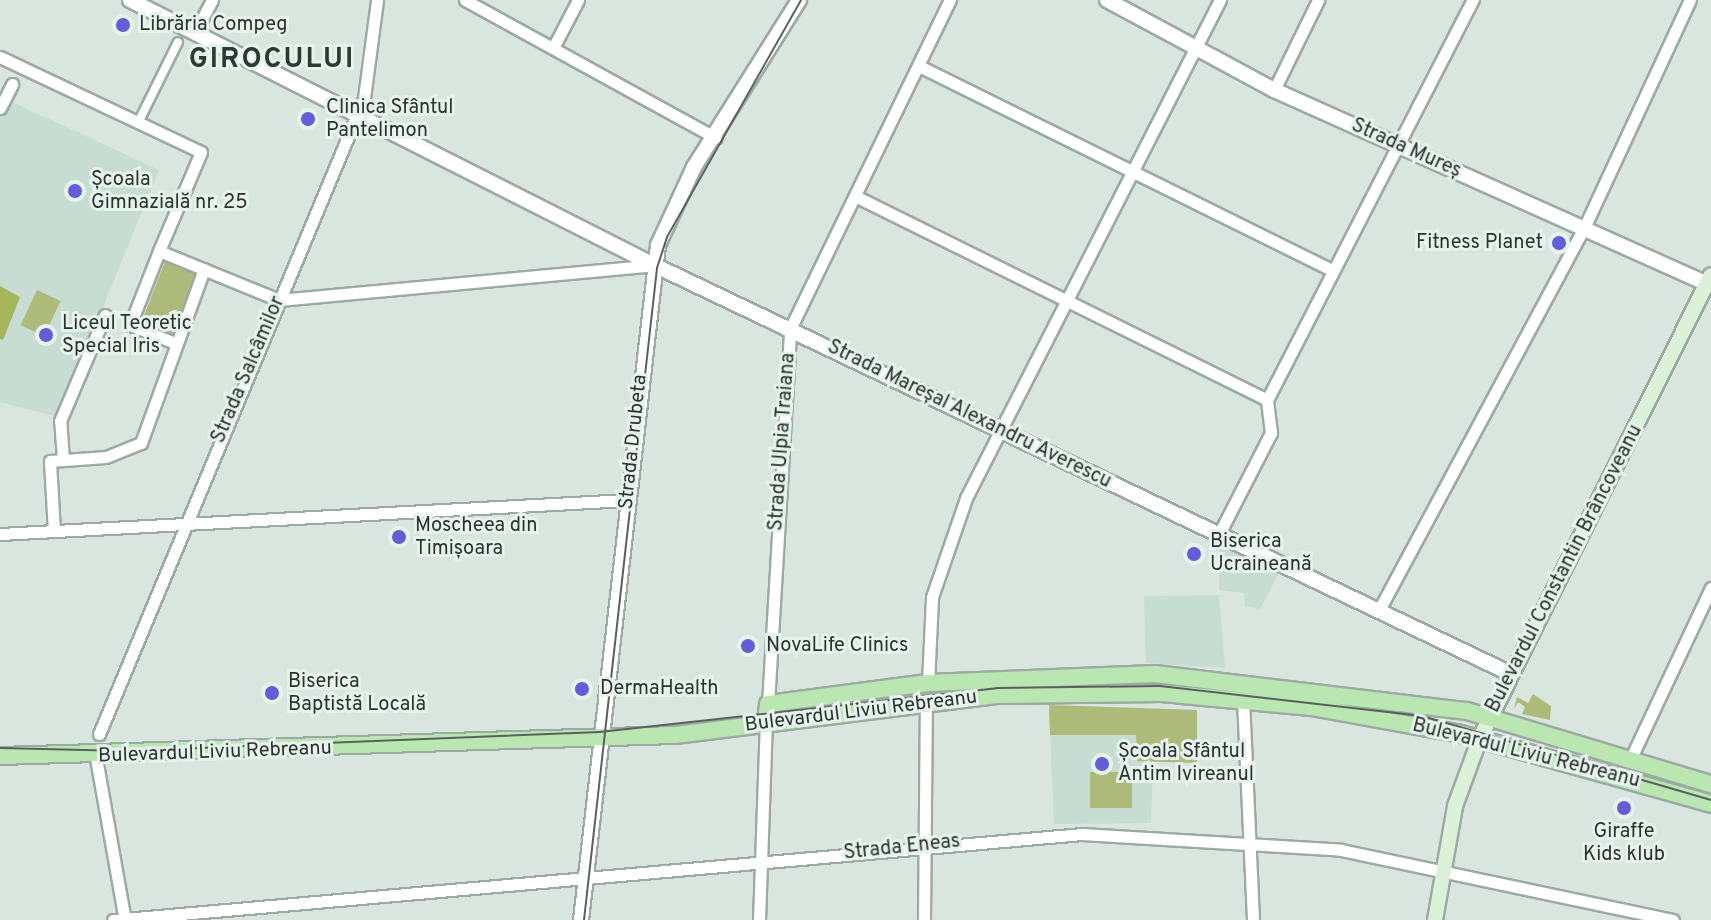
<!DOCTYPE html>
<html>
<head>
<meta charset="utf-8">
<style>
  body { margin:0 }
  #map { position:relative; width:1711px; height:920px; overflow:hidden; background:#d8e6df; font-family:Overpass,sans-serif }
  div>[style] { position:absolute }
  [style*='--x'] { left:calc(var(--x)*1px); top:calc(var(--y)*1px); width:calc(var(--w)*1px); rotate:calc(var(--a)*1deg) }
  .built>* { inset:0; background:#c7dcd2 }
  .green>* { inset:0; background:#adba7a; transform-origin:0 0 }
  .forest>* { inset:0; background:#a6b65b }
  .roads { filter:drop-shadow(2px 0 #9da9a3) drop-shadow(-2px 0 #9da9a3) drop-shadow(0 2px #9da9a3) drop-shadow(0 -2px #9da9a3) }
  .pedestrian>* { height:8px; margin:-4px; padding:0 4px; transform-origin:4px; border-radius:4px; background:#fff }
  .minor>* { height:11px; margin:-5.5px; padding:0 5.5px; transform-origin:5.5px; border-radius:5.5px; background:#fff }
  .tertiary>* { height:14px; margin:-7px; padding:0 7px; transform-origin:7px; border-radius:7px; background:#fff }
  .secondary>* { height:14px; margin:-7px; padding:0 7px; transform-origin:7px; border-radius:7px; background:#dcf2d8 }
  .primary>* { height:16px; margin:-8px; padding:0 8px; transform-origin:8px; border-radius:8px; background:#b9e6b1 }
  .tram>* { height:2px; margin:-1px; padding:0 1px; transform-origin:1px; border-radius:1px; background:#59615d }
  .dots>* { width:22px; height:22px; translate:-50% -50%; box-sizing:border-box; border:4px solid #e5f3ec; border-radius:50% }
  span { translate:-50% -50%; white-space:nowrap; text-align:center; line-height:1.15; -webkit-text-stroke:6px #e5f3ec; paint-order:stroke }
  .poi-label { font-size:20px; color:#2d3230 }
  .left { translate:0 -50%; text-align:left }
  .right { translate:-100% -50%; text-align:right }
  .street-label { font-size:20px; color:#2d3230 }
  .district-label { font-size:28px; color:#2e3933; font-weight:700; letter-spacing:2px }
</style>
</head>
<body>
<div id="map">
  <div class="built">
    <i style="clip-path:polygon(8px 100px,159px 170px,58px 417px,0 402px,0 117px)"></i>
    <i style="clip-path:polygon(1219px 544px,1279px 573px,1260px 609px,1245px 606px,1244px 593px,1219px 590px)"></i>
    <i style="clip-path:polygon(1219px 595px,1225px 668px,1146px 663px,1144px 596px)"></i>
    <i style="clip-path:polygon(1049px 705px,1197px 710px,1197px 763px,1153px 762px,1151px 823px,1054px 824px)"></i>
  </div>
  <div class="green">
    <i style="left:165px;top:261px;width:34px;height:69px;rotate:21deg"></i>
    <i style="left:37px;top:290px;width:26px;height:39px;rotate:25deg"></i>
    <i style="clip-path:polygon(1533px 694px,1551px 706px,1550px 720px,1522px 714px,1525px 707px,1518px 702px,1514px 709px,1517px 697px,1528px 703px)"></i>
    <i style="clip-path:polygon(1049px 705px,1197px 710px,1197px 763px,1137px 761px,1136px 735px,1050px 735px)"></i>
    <i style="left:1090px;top:772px;width:42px;height:36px"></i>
  </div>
  <div class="forest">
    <i style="clip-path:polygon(0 286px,20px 297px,3px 340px,0 339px)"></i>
  </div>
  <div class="roads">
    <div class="pedestrian">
      <i style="--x:138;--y:123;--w:90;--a:-63.7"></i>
    </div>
    <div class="minor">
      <i style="--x:465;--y:0;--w:286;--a:28.8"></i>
      <i style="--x:195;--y:32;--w:36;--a:-62"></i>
      <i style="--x:554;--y:46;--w:52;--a:-62.4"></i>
      <i style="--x:0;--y:57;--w:222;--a:25.3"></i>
      <i style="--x:201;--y:152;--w:108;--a:113"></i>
      <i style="--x:919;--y:66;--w:461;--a:26.3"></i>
      <i style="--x:1274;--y:90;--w:100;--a:-63.9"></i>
      <i style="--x:0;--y:108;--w:27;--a:-63"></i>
      <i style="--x:855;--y:196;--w:460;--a:26.3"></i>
      <i style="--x:175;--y:343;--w:48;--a:-158.2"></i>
      <i style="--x:130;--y:325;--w:79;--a:-68.6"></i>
      <i style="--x:159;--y:251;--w:130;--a:22.2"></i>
      <i style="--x:279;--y:300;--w:376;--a:-5.3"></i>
      <i style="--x:63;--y:460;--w:39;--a:-94"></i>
      <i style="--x:60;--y:421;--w:115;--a:-67"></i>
      <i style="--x:54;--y:531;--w:70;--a:-93.3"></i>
      <i style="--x:50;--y:461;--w:56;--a:-4.1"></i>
      <i style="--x:106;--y:457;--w:38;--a:-22"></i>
      <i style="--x:141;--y:443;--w:185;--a:-70.1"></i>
      <i style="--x:0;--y:534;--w:628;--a:-3.1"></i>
      <i style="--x:1219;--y:534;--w:114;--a:-62.8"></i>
      <i style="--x:1271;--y:433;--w:33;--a:-97"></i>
      <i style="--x:1267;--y:400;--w:450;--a:-62.8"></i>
      <i style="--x:1379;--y:610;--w:434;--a:-61.8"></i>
      <i style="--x:1584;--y:228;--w:251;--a:-65.1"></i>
      <i style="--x:928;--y:683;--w:86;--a:-87.3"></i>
      <i style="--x:932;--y:597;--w:105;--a:-71"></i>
      <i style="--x:966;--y:498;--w:559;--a:-62.98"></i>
      <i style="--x:1243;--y:699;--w:221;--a:87.4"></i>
      <i style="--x:768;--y:704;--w:376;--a:-86.6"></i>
      <i style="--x:790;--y:329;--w:366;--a:-64.1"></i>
      <i style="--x:99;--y:734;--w:689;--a:-67.38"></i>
      <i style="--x:364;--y:98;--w:99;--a:-82.4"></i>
      <i style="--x:96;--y:758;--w:165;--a:79.9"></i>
      <i style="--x:1630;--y:760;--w:190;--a:-64.8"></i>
      <i style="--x:113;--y:920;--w:974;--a:-5.07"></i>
      <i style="--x:1083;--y:834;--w:258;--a:3.5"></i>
      <i style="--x:1341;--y:850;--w:339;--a:11.9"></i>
      <i style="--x:759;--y:920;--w:197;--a:-88"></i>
      <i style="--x:924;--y:920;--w:218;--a:-89.5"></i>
    </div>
    <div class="tertiary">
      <i style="--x:130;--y:0;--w:587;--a:26.83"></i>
      <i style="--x:654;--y:265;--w:950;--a:25.51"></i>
      <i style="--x:1107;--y:0;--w:190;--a:28.3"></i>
      <i style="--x:1274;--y:90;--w:475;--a:24.1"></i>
      <i style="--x:581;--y:920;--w:679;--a:-83.49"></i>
      <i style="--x:658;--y:245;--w:86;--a:-65.2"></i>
      <i style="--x:694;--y:167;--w:197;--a:-57.8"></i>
    </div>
    <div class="secondary">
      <i style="--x:1435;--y:920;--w:116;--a:-80"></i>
      <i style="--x:1455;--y:806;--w:72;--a:-69.8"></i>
      <i style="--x:1480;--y:738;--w:517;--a:-63.48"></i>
    </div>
    <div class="primary">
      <i style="--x:766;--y:723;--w:19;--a:-84"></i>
      <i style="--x:768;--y:704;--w:161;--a:-7.5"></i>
      <i style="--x:928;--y:683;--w:227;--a:-2.3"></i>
      <i style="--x:1155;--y:674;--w:314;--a:6.8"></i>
      <i style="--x:1467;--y:711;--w:255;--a:16.7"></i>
      <i style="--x:0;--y:756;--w:675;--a:-1.78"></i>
      <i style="--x:675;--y:735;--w:324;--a:-7.1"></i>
      <i style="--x:997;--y:695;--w:164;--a:-0.7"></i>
      <i style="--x:1161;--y:693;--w:151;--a:5.3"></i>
      <i style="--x:1311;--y:707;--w:152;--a:10.2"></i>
      <i style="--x:1461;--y:734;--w:260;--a:15.6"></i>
    </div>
  </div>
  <div class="tram">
    <i style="--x:0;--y:748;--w:126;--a:1.4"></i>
    <i style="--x:126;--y:751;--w:474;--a:-2.3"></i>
    <i style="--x:600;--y:732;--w:399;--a:-6.3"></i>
    <i style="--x:997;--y:688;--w:163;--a:-0.7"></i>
    <i style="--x:1160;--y:686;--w:264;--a:6.5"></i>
    <i style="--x:1422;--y:716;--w:301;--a:16.2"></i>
    <i style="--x:584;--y:920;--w:656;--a:-83.61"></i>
    <i style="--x:657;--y:268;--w:33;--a:-72"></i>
    <i style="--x:667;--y:237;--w:272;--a:-60.5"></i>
  </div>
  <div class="dots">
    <i style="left:123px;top:25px;background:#635dd6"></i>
    <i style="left:308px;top:119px;background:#635dd6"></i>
    <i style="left:75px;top:191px;background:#635dd6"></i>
    <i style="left:1559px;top:243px;background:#635dd6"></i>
    <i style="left:46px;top:335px;background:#635dd6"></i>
    <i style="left:399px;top:537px;background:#635dd6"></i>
    <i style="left:1194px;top:554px;background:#635dd6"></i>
    <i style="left:748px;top:646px;background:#635dd6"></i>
    <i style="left:582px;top:689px;background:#635dd6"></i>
    <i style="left:272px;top:693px;background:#635dd6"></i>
    <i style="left:1102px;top:764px;background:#635dd6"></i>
    <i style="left:1624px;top:808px;background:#635dd6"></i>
  </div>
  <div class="poi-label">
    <span class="left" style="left:139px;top:25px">Librăria Compeg</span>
    <span class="left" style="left:326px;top:120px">Clinica Sfântul<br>Pantelimon</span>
    <span class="left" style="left:91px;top:192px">Școala<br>Gimnazială nr. 25</span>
    <span class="right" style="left:1543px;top:243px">Fitness Planet</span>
    <span class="left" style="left:62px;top:336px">Liceul Teoretic<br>Special Iris</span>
    <span class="left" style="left:415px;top:538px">Moscheea din<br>Timișoara</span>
    <span class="left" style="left:1210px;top:554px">Biserica<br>Ucraineană</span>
    <span class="left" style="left:766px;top:646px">NovaLife Clinics</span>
    <span class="left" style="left:288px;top:694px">Biserica<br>Baptistă Locală</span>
    <span class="left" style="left:600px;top:689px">DermaHealth</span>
    <span class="left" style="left:1118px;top:764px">Școala Sfântul<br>Antim Ivireanul</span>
    <span style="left:1624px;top:844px">Giraffe<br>Kids klub</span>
  </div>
  <div class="street-label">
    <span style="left:1406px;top:149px;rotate:24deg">Strada Mureș</span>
    <span style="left:249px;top:370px;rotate:-67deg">Strada Salcâmilor</span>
    <span style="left:969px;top:415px;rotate:26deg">Strada Mareșal Alexandru Averescu</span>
    <span style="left:634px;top:442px;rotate:-84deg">Strada Drubeta</span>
    <span style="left:783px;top:442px;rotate:-86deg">Strada Ulpia Traiana</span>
    <span style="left:1565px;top:569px;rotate:-63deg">Bulevardul Constantin Brâncoveanu</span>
    <span style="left:861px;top:712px;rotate:-7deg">Bulevardul Liviu Rebreanu</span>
    <span style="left:215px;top:753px;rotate:-2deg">Bulevardul Liviu Rebreanu</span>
    <span style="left:1526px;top:754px;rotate:14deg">Bulevardul Liviu Rebreanu</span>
    <span style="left:902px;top:848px;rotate:-6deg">Strada Eneas</span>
  </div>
  <div class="district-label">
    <span style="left:272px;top:60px">GIROCULUI</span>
  </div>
</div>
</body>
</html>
